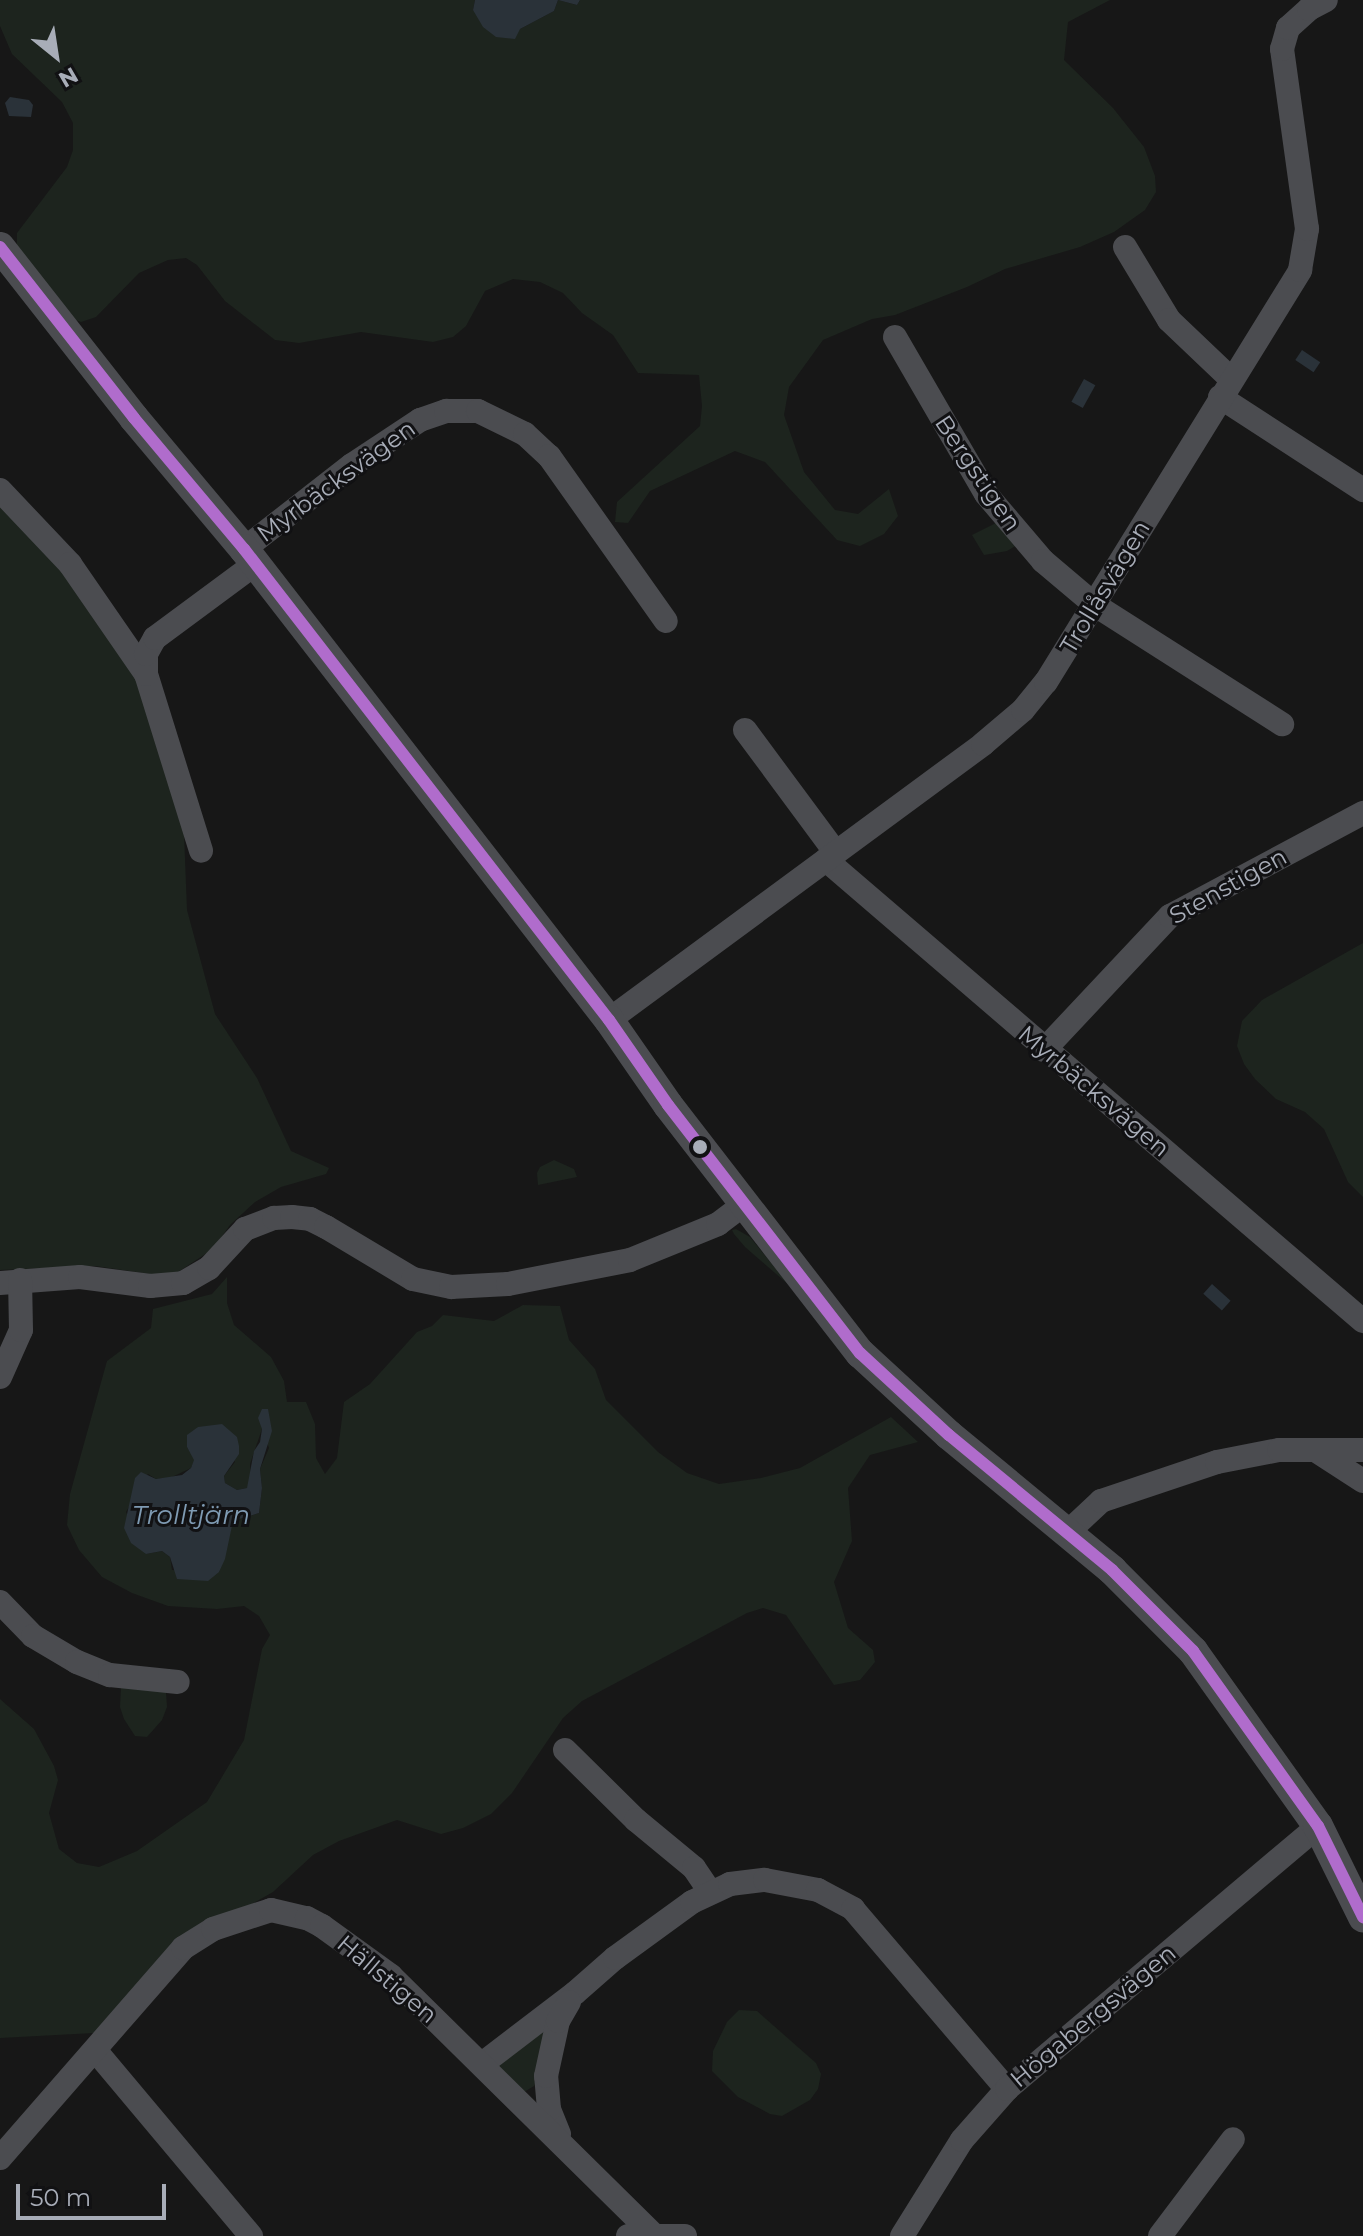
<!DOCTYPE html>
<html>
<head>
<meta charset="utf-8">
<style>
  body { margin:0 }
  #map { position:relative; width:1363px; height:2236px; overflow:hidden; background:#171717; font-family:Montserrat,sans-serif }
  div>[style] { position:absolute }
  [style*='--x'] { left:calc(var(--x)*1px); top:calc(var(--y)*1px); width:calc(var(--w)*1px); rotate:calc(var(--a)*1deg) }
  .green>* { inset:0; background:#1d241e }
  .water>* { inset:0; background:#2a3239; transform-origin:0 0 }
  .minor>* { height:24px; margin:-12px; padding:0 12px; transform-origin:12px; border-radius:12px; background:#4b4c50 }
  .tertiary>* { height:30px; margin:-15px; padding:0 15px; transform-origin:15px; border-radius:15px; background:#4b4c50 }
  .bus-1>* { height:12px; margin:-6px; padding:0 6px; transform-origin:6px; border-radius:6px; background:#b06ccc }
  .dots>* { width:22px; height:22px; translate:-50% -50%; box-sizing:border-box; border:4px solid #111113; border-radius:50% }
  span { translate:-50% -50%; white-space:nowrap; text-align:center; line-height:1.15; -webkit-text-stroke:6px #111113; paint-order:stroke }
  .street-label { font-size:24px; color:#a8adb8 }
  .water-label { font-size:26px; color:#7f9bb3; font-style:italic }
  .north { position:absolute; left:16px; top:16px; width:80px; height:80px; -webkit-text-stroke:6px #111113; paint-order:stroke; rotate:150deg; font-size:22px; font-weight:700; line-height:32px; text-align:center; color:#a8adb8 }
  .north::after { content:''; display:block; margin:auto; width:28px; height:36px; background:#a8adb8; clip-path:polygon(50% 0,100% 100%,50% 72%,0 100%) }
  .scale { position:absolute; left:16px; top:2184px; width:150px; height:36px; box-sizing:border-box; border:4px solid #a8adb8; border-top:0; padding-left:10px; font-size:24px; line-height:28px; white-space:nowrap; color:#a8adb8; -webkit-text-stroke:6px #111113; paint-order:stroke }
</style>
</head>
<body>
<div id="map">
  <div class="green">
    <i style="clip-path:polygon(0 0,475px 0,473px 10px,520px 29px,554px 11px,558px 0,577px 5px,580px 0,1110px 0,1068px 22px,1064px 60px,1113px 108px,1144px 147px,1155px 176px,1156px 192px,1145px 210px,1114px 232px,1080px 247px,1005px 269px,967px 287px,895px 315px,872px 319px,823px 340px,789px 387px,784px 415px,804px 472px,835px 510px,858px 514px,889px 489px,898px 516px,884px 534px,860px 546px,837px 540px,765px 462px,735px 451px,650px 491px,628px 523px,615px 522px,617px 502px,700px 426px,702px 406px,699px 375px,638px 373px,613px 335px,582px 313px,563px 293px,540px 282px,513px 279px,485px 291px,466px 326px,453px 337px,433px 342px,361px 332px,299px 343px,275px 340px,225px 301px,197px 265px,186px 258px,168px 260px,139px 273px,96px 317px,81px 322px,68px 317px,17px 249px,17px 233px,67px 167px,73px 150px,73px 123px,62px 102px,12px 54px,0 26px)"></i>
    <i style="clip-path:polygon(0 500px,64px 572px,139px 680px,184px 833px,187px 910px,215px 1014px,257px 1078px,291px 1151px,329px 1168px,326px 1174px,281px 1187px,255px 1202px,230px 1225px,213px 1249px,175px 1274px,157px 1275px,95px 1266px,0 1270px)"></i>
    <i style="clip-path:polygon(998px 522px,1017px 545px,1007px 551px,984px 555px,972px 535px)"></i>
    <i style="clip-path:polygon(1363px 943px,1363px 1197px,1348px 1182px,1324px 1129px,1305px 1112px,1276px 1099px,1255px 1079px,1244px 1064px,1237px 1046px,1242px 1021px,1262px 1000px)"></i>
    <i style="clip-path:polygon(554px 1160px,574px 1169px,577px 1177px,538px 1185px,537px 1173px,540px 1167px)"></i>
    <i style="clip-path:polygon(736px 1229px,750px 1237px,790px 1286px,745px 1247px,734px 1234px,732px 1230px)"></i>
    <i style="clip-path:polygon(evenodd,227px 1277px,227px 1303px,234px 1325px,271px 1357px,284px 1381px,287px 1402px,306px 1402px,315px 1424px,316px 1458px,325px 1474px,337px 1458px,344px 1402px,370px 1384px,417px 1332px,432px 1326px,443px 1315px,494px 1321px,523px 1305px,560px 1306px,569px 1340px,595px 1369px,606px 1400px,658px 1452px,687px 1473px,719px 1484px,761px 1478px,800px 1468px,891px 1417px,918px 1442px,870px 1455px,848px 1488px,852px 1541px,834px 1582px,848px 1628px,873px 1650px,875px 1662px,860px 1680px,834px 1685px,786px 1615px,763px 1608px,747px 1613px,582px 1701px,563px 1718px,512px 1793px,491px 1814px,463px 1828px,441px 1834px,397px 1820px,339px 1841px,313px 1855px,273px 1892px,250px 1905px,94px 2033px,0 2038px,0 1699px,34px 1729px,54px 1766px,58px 1780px,49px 1813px,59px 1849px,77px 1863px,99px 1867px,137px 1851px,207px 1802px,244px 1740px,262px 1649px,270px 1635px,259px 1616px,244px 1606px,217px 1609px,168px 1606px,132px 1593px,102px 1577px,79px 1550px,67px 1525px,70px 1494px,107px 1361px,151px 1328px,153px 1309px,212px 1294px,227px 1277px,198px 1427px,210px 1428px,235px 1462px,224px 1476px,225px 1483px,237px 1490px,247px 1488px,251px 1483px,250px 1464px,262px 1429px,269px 1448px,260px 1469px,262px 1488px,259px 1513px,233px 1521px,219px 1572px,172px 1570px,170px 1557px,162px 1551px,146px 1554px,126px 1512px,148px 1474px,156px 1479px,170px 1478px,191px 1468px,195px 1459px,187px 1447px,198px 1427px)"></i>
    <i style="clip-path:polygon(121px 1687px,166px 1692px,167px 1707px,162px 1720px,147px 1737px,135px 1736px,124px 1719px,120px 1707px)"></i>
    <i style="clip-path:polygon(739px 2010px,757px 2011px,816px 2063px,821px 2074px,818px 2089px,810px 2100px,782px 2116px,770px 2114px,738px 2097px,712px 2071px,713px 2051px,727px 2022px)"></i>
    <i style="clip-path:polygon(545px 2025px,539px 2074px,534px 2086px,524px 2092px,502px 2074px,498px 2064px)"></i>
  </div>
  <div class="water">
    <i style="clip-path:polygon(475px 0,580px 0,577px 5px,558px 0,554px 11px,520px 29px,515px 39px,496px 37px,483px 27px,473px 10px)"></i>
    <i style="clip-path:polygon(10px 97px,29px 100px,33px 105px,31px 117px,9px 116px,5px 103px)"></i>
    <i style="left:1302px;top:350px;width:22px;height:12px;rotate:34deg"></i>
    <i style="left:1084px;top:379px;width:13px;height:26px;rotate:29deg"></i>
    <i style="left:1212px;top:1284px;width:25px;height:13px;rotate:42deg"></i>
    <i style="clip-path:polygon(262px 1409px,268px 1409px,272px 1431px,260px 1469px,262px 1488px,259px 1513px,233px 1521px,225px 1559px,219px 1572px,208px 1581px,177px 1579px,170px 1557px,162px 1551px,146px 1554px,131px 1543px,124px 1528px,135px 1478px,141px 1472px,156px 1479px,182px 1475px,191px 1468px,194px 1460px,187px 1447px,187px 1435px,198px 1427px,222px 1424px,237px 1437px,239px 1446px,239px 1454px,224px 1476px,225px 1483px,237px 1490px,247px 1488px,254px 1451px,260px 1442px,262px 1429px,258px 1418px)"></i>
  </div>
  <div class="minor">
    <i style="--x:1125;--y:247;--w:85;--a:58.9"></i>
    <i style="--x:1169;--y:320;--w:86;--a:43.6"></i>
    <i style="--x:895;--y:337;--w:181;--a:59.9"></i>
    <i style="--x:986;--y:494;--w:88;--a:49.6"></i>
    <i style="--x:1043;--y:561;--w:68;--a:40.2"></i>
    <i style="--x:1095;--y:605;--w:222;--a:32.5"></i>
    <i style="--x:1220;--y:397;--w:171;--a:33"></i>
    <i style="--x:0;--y:490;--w:102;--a:46.6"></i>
    <i style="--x:70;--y:564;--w:134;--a:55.4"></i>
    <i style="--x:146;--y:674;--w:185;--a:72.7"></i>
    <i style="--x:244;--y:549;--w:137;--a:-37.9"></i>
    <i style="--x:352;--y:465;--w:82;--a:-33.5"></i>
    <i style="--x:420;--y:420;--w:28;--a:-19"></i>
    <i style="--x:446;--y:411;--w:32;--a:0"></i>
    <i style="--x:478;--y:411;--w:52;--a:26.1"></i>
    <i style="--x:525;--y:434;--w:33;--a:43"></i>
    <i style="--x:549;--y:456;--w:202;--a:54.7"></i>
    <i style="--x:146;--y:674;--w:20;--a:-90"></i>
    <i style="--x:146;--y:654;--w:18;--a:-61"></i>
    <i style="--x:155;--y:638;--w:124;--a:-36.5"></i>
    <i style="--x:745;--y:730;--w:153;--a:53.5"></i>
    <i style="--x:826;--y:860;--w:708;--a:40.65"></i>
    <i style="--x:609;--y:1020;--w:465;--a:-36.4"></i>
    <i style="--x:983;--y:744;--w:52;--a:-40.4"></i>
    <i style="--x:1023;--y:710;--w:36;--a:-51"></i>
    <i style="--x:1046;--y:682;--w:484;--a:-58.3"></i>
    <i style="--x:1300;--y:270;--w:42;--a:-80.3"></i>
    <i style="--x:1307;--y:229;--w:182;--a:-97.9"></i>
    <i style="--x:1282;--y:49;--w:22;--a:-74"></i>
    <i style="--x:1288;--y:28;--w:28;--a:-42"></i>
    <i style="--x:1309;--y:9;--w:19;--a:-28"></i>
    <i style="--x:1044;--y:1050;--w:184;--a:-46.8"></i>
    <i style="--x:1170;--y:916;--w:219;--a:-28.1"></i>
    <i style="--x:0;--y:1283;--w:80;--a:-4.3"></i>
    <i style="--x:80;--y:1277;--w:71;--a:7.3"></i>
    <i style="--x:150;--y:1286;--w:33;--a:-5"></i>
    <i style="--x:183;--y:1283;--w:30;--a:-30"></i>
    <i style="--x:209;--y:1268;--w:53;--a:-47.3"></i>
    <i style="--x:245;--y:1229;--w:31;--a:-21"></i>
    <i style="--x:274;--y:1218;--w:18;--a:-3"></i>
    <i style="--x:292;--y:1217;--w:18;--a:6"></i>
    <i style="--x:310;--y:1219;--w:18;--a:27"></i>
    <i style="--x:326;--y:1227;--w:101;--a:30.9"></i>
    <i style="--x:413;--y:1279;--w:39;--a:12"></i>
    <i style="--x:451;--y:1287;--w:57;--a:-3"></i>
    <i style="--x:508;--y:1284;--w:124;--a:-11.1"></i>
    <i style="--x:630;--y:1260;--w:95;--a:-22.2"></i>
    <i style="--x:718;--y:1224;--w:34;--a:-37"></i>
    <i style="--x:0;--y:1377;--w:51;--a:-65.9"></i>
    <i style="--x:21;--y:1330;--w:50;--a:-91.1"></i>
    <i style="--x:1315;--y:1450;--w:57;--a:32.9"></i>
    <i style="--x:1069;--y:1531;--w:44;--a:-43.2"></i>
    <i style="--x:1101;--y:1501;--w:122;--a:-18.6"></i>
    <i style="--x:1217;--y:1462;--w:63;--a:-11"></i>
    <i style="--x:1279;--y:1450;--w:84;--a:0"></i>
    <i style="--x:0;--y:1602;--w:47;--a:45.9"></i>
    <i style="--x:33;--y:1636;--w:51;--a:30.6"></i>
    <i style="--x:77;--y:1662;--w:35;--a:22"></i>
    <i style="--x:110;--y:1675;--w:68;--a:5.9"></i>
    <i style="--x:565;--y:1750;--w:100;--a:44.6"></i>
    <i style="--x:636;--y:1820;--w:75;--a:39.6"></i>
    <i style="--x:694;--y:1868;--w:29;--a:56"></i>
    <i style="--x:95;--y:2050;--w:243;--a:50"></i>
    <i style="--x:482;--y:2064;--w:117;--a:-37.4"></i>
    <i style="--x:575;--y:1993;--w:53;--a:-41.2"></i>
    <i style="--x:615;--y:1958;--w:95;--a:-36"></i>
    <i style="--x:692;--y:1902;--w:42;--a:-25.3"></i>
    <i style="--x:730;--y:1884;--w:35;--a:-7"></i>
    <i style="--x:765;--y:1880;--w:54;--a:10.7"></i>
    <i style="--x:818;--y:1890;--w:40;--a:28"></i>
    <i style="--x:853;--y:1909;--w:237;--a:49.5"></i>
    <i style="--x:559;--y:2134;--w:27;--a:-112"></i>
    <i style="--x:549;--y:2109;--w:33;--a:-95"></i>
    <i style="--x:546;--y:2076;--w:56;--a:-77.7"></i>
    <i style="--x:558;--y:2021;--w:22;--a:-60"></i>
    <i style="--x:0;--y:2158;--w:279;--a:-48.9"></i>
    <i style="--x:183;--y:1948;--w:36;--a:-32"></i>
    <i style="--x:213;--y:1929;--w:61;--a:-18.1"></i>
    <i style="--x:271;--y:1910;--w:37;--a:13"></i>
    <i style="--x:307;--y:1918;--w:17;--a:28"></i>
    <i style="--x:322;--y:1926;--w:85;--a:35.9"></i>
    <i style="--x:391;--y:1976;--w:368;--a:44.6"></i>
    <i style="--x:628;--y:2236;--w:57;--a:0"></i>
    <i style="--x:902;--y:2236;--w:113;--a:-58"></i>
    <i style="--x:962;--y:2140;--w:68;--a:-48.6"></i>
    <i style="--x:1007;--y:2089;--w:407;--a:-40.2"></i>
    <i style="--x:1160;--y:2236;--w:121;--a:-53"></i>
  </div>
  <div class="tertiary">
    <i style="--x:0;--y:247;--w:217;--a:51.9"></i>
    <i style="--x:134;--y:418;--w:171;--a:50"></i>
    <i style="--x:244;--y:549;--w:596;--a:52.23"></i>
    <i style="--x:609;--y:1020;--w:103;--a:55.2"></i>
    <i style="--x:668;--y:1105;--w:314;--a:52.3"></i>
    <i style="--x:860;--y:1353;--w:121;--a:42.7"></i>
    <i style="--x:949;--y:1435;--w:212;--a:39.6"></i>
    <i style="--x:1112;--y:1570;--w:115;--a:45"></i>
    <i style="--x:1193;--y:1651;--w:215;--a:54.5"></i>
    <i style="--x:1318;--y:1826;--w:102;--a:63.7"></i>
  </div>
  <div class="bus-1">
    <i style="--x:0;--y:247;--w:217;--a:51.9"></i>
    <i style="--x:134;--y:418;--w:171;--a:50"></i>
    <i style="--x:244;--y:549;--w:596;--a:52.23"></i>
    <i style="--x:609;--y:1020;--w:103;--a:55.2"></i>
    <i style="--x:668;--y:1105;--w:314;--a:52.3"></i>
    <i style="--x:860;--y:1353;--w:121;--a:42.7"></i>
    <i style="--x:949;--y:1435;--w:212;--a:39.6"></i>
    <i style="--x:1112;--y:1570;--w:115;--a:45"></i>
    <i style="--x:1193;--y:1651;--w:215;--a:54.5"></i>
    <i style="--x:1318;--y:1826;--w:102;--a:63.7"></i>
  </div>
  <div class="dots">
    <i style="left:700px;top:1147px;background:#a8adb8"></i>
  </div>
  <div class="street-label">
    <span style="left:978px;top:473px;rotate:56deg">Bergstigen</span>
    <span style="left:336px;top:481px;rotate:-36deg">Myrbäcksvägen</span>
    <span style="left:1105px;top:587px;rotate:-59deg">Trollåsvägen</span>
    <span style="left:1228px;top:886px;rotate:-29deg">Stenstigen</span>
    <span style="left:1094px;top:1091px;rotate:40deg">Myrbäcksvägen</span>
    <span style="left:387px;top:1979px;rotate:40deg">Hällstigen</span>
    <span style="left:1093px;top:2016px;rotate:-40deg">Högabergsvägen</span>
  </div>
  <div class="water-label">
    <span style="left:191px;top:1516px">Trolltjärn</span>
  </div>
  <div class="north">N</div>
  <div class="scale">50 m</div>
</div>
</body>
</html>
